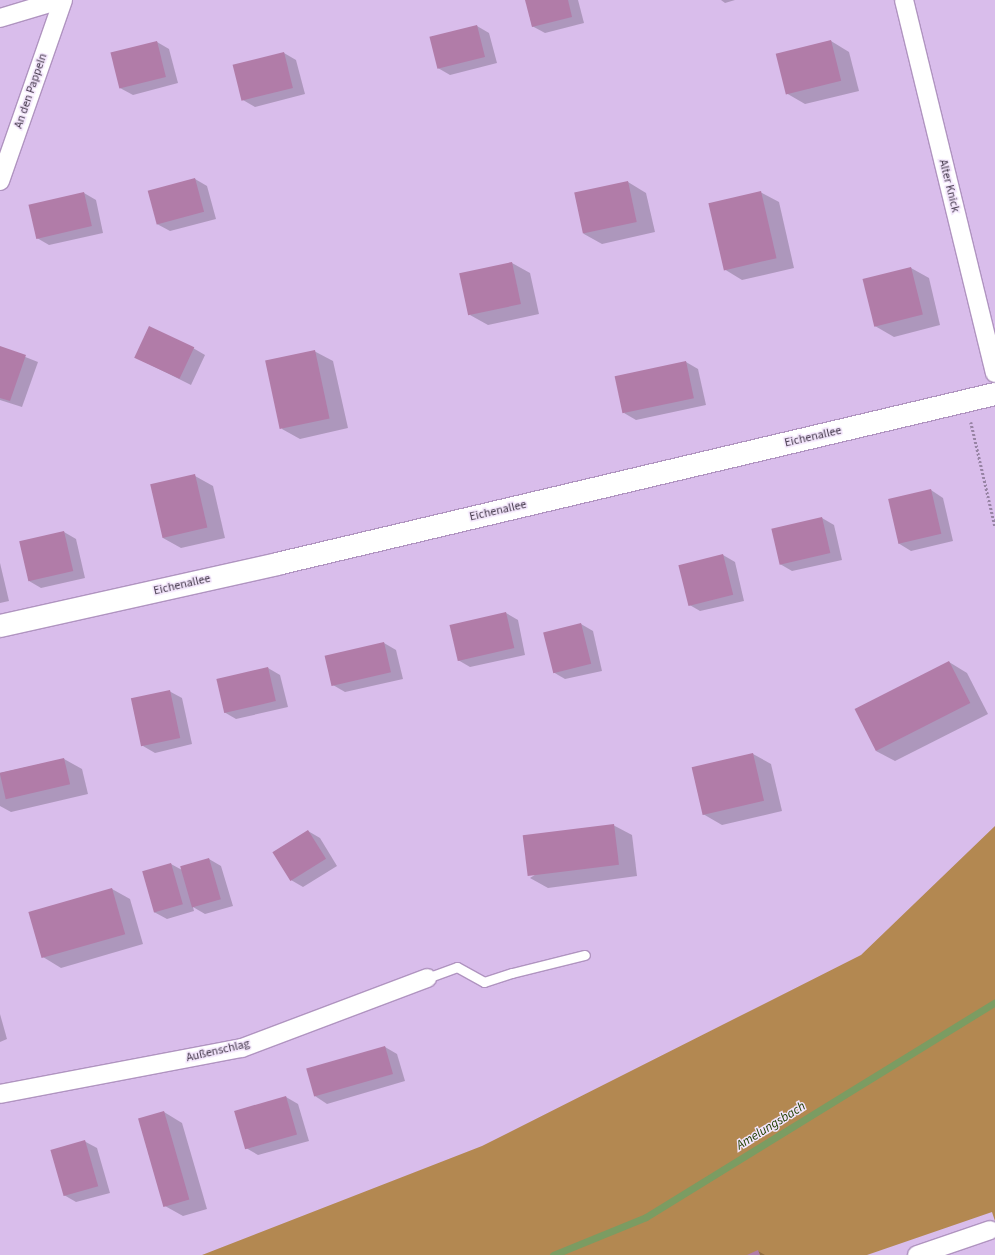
<!DOCTYPE html>
<html>
<head>
<meta charset="utf-8">
<style>
  body { margin:0 }
  #map { position:relative; width:995px; height:1255px; overflow:hidden; background:#d9bdeb; font-family:"Source Sans 3",sans-serif }
  div>[style] { position:absolute }
  [style*='--x'] { left:calc(var(--x)*1px); top:calc(var(--y)*1px); width:calc(var(--w)*1px); rotate:calc(var(--a)*1deg) }
  .forest>* { inset:0; background:#b38851 }
  .shadow>* { inset:0; background:#0003 }
  .stream>* { height:7px; margin:-3.5px; padding:0 3.5px; transform-origin:3.5px; border-radius:3.5px; background:#7b9c62 }
  .building>* { inset:0; background:#b17ca8; transform-origin:0 0 }
  .path>* { height:2.5px; margin-top:-1.25px; transform-origin:0; background:repeating-linear-gradient(90deg,#9783a4 0 2px,transparent 0 4px) }
  .roads { filter:drop-shadow(1px 0 #b094c0) drop-shadow(-1px 0 #b094c0) drop-shadow(0 1px #b094c0) drop-shadow(0 -1px #b094c0) }
  .service>* { height:9px; margin:-4.5px; padding:0 4.5px; transform-origin:4.5px; border-radius:4.5px; background:#fff }
  .minor>* { height:18px; margin:-9px; padding:0 9px; transform-origin:9px; border-radius:9px; background:#fff }
  .tertiary>* { height:22px; margin:-11px; padding:0 11px; transform-origin:11px; border-radius:11px; background:#fff }
  span { translate:-50% -50%; white-space:nowrap; text-align:center; line-height:1.15; -webkit-text-stroke:3px #f2e4fb; paint-order:stroke }
  .street-label { font-size:12px; color:#43384a }
  .water-label { font-size:13px; color:#214000; font-style:italic }
</style>
</head>
<body>
<div id="map">
  <div class="forest">
    <i style="clip-path:polygon(995px 826px,995px 1221px,992px 1212px,867px 1255px,202px 1255px,482px 1146px,861px 955px)"></i>
  </div>
  <div class="shadow">
    <i style="clip-path:polygon(526px 0,578px 0,584px 23px,545px 33px,532px 26px)"></i>
    <i style="clip-path:polygon(721px 0,735px 0,725px 3px)"></i>
    <i style="clip-path:polygon(477px 26px,489px 33px,497px 63px,450px 75px,438px 68px)"></i>
    <i style="clip-path:polygon(831px 41px,849px 52px,859px 91px,805px 104px,786px 93px)"></i>
    <i style="clip-path:polygon(157px 42px,169px 49px,178px 83px,133px 95px,120px 88px)"></i>
    <i style="clip-path:polygon(284px 53px,296px 60px,305px 94px,255px 107px,243px 100px)"></i>
    <i style="clip-path:polygon(195px 179px,207px 186px,216px 219px,170px 231px,157px 224px)"></i>
    <i style="clip-path:polygon(628px 182px,646px 193px,655px 232px,602px 244px,584px 234px,575px 194px)"></i>
    <i style="clip-path:polygon(760px 192px,779px 202px,794px 268px,742px 280px,724px 269px)"></i>
    <i style="clip-path:polygon(84px 193px,96px 200px,103px 233px,49px 245px,37px 238px)"></i>
    <i style="clip-path:polygon(512px 263px,530px 273px,539px 314px,488px 325px,470px 315px)"></i>
    <i style="clip-path:polygon(911px 268px,929px 278px,940px 325px,894px 337px,875px 326px)"></i>
    <i style="clip-path:polygon(0 347px,38px 362px,22px 407px,0 400px)"></i>
    <i style="clip-path:polygon(193px 348px,205px 355px,191px 385px,135px 357px)"></i>
    <i style="clip-path:polygon(314px 351px,333px 361px,348px 428px,300px 439px,282px 429px)"></i>
    <i style="clip-path:polygon(686px 362px,698px 369px,706px 405px,636px 420px,624px 413px)"></i>
    <i style="clip-path:polygon(195px 476px,213px 486px,225px 538px,181px 548px,163px 538px)"></i>
    <i style="clip-path:polygon(931px 490px,943px 498px,953px 541px,911px 551px,898px 543px)"></i>
    <i style="clip-path:polygon(822px 518px,834px 525px,842px 560px,792px 571px,780px 564px)"></i>
    <i style="clip-path:polygon(64px 532px,76px 539px,85px 578px,41px 588px,29px 581px)"></i>
    <i style="clip-path:polygon(723px 555px,735px 562px,744px 601px,700px 611px,688px 604px)"></i>
    <i style="clip-path:polygon(0 563px,9px 601px,0 603px)"></i>
    <i style="clip-path:polygon(506px 613px,518px 620px,525px 655px,470px 667px,458px 660px)"></i>
    <i style="clip-path:polygon(581px 624px,593px 631px,602px 671px,565px 679px,553px 672px)"></i>
    <i style="clip-path:polygon(384px 643px,396px 650px,403px 679px,345px 692px,333px 685px)"></i>
    <i style="clip-path:polygon(949px 662px,967px 673px,988px 714px,895px 761px,876px 751px)"></i>
    <i style="clip-path:polygon(268px 668px,280px 675px,288px 707px,236px 719px,224px 712px)"></i>
    <i style="clip-path:polygon(169px 691px,182px 698px,192px 744px,155px 753px,143px 746px)"></i>
    <i style="clip-path:polygon(753px 754px,771px 764px,782px 811px,722px 825px,703px 814px)"></i>
    <i style="clip-path:polygon(64px 759px,82px 769px,88px 794px,11px 812px,0 806px,0 773px)"></i>
    <i style="clip-path:polygon(613px 825px,632px 835px,637px 876px,548px 888px,530px 878px)"></i>
    <i style="clip-path:polygon(308px 831px,320px 838px,337px 866px,303px 887px,291px 880px)"></i>
    <i style="clip-path:polygon(209px 859px,221px 866px,233px 906px,205px 914px,193px 907px,194px 911px,167px 919px,154px 912px,171px 864px,182px 870px)"></i>
    <i style="clip-path:polygon(112px 889px,130px 899px,143px 944px,61px 968px,43px 957px)"></i>
    <i style="clip-path:polygon(0 1014px,7px 1039px,0 1042px)"></i>
    <i style="clip-path:polygon(385px 1047px,397px 1054px,405px 1081px,327px 1104px,315px 1096px)"></i>
    <i style="clip-path:polygon(286px 1097px,298px 1104px,309px 1141px,258px 1155px,246px 1148px)"></i>
    <i style="clip-path:polygon(164px 1112px,182px 1123px,207px 1209px,183px 1216px,165px 1206px)"></i>
    <i style="clip-path:polygon(84px 1141px,97px 1148px,110px 1193px,76px 1202px,64px 1195px)"></i>
    <i style="clip-path:polygon(758px 1251px,765px 1255px,749px 1255px)"></i>
  </div>
  <div class="stream">
    <i style="--x:553;--y:1255;--w:100;--a:-22.2"></i>
    <i style="--x:646;--y:1217;--w:410;--a:-31.6"></i>
  </div>
  <div class="building">
    <i style="clip-path:polygon(525px 0,568px 0,572px 17px,532px 27px)"></i>
    <i style="left:477px;top:25px;width:33px;height:49px;rotate:76deg"></i>
    <i style="left:831px;top:40px;width:42px;height:57px;rotate:76deg"></i>
    <i style="left:157px;top:41px;width:37px;height:48px;rotate:76deg"></i>
    <i style="left:284px;top:52px;width:37px;height:53px;rotate:76deg"></i>
    <i style="left:195px;top:178px;width:35px;height:49px;rotate:75deg"></i>
    <i style="left:628px;top:181px;width:42px;height:55px;rotate:78deg"></i>
    <i style="left:761px;top:191px;width:69px;height:54px;rotate:77deg"></i>
    <i style="left:84px;top:192px;width:35px;height:57px;rotate:77deg"></i>
    <i style="left:512px;top:262px;width:43px;height:54px;rotate:78deg"></i>
    <i style="left:911px;top:267px;width:49px;height:50px;rotate:76deg"></i>
    <i style="left:149px;top:326px;width:50px;height:35px;rotate:25deg"></i>
    <i style="clip-path:polygon(0 346px,26px 355px,10px 401px,0 398px)"></i>
    <i style="left:315px;top:350px;width:70px;height:51px;rotate:78deg"></i>
    <i style="left:686px;top:361px;width:38px;height:73px;rotate:78deg"></i>
    <i style="left:195px;top:474px;width:55px;height:46px;rotate:77deg"></i>
    <i style="left:931px;top:489px;width:46px;height:44px;rotate:77deg"></i>
    <i style="left:822px;top:517px;width:37px;height:52px;rotate:77deg"></i>
    <i style="left:64px;top:531px;width:41px;height:46px;rotate:77deg"></i>
    <i style="left:723px;top:554px;width:42px;height:46px;rotate:76deg"></i>
    <i style="left:506px;top:612px;width:37px;height:58px;rotate:77deg"></i>
    <i style="left:581px;top:623px;width:42px;height:39px;rotate:76deg"></i>
    <i style="left:384px;top:642px;width:31px;height:61px;rotate:77deg"></i>
    <i style="left:949px;top:661px;width:47px;height:106px;rotate:63deg"></i>
    <i style="left:268px;top:667px;width:35px;height:53px;rotate:77deg"></i>
    <i style="left:170px;top:690px;width:49px;height:40px;rotate:78deg"></i>
    <i style="left:753px;top:753px;width:49px;height:63px;rotate:77deg"></i>
    <i style="left:64px;top:758px;width:27px;height:66px;rotate:77deg"></i>
    <i style="left:614px;top:824px;width:41px;height:92px;rotate:83deg"></i>
    <i style="left:308px;top:830px;width:34px;height:42px;rotate:58deg"></i>
    <i style="left:209px;top:858px;width:43px;height:30px;rotate:74deg"></i>
    <i style="left:171px;top:863px;width:43px;height:30px;rotate:74deg"></i>
    <i style="left:112px;top:888px;width:48px;height:87px;rotate:74deg"></i>
    <i style="left:385px;top:1046px;width:29px;height:82px;rotate:74deg"></i>
    <i style="left:286px;top:1096px;width:40px;height:54px;rotate:74deg"></i>
    <i style="left:164px;top:1111px;width:92px;height:27px;rotate:74deg"></i>
    <i style="left:85px;top:1140px;width:48px;height:36px;rotate:74deg"></i>
    <i style="clip-path:polygon(758px 1250px,760px 1255px,747px 1255px)"></i>
  </div>
  <div class="path">
    <i style="--x:971;--y:422;--w:107;--a:77"></i>
  </div>
  <div class="roads">
    <div class="service">
      <i style="--x:427;--y:978;--w:32;--a:-20"></i>
      <i style="--x:457;--y:967;--w:31;--a:29"></i>
      <i style="--x:484;--y:982;--w:29;--a:-18"></i>
      <i style="--x:512;--y:973;--w:75;--a:-13.9"></i>
    </div>
    <div class="minor">
      <i style="--x:904;--y:0;--w:384;--a:76.3"></i>
      <i style="--x:0;--y:18;--w:63;--a:-16.7"></i>
      <i style="--x:0;--y:181;--w:192;--a:-70.8"></i>
      <i style="--x:0;--y:1094;--w:246;--a:-10.8"></i>
      <i style="--x:242;--y:1048;--w:198;--a:-20.7"></i>
      <i style="--x:917;--y:1255;--w:77;--a:-18.9"></i>
    </div>
    <div class="tertiary">
      <i style="--x:0;--y:626;--w:284;--a:-12.6"></i>
      <i style="--x:277;--y:564;--w:738;--a:-13.32"></i>
    </div>
  </div>
  <div class="street-label">
    <span style="left:31px;top:91px;rotate:-71deg">An den Pappeln</span>
    <span style="left:949px;top:186px;rotate:76deg">Alter Knick</span>
    <span style="left:813px;top:437px;rotate:-13deg">Eichenallee</span>
    <span style="left:498px;top:511px;rotate:-13deg">Eichenallee</span>
    <span style="left:182px;top:585px;rotate:-13deg">Eichenallee</span>
    <span style="left:218px;top:1051px;rotate:-13deg">Außenschlag</span>
  </div>
  <div class="water-label">
    <span style="left:771px;top:1126px;rotate:-32deg">Amelungsbach</span>
  </div>
</div>
</body>
</html>
